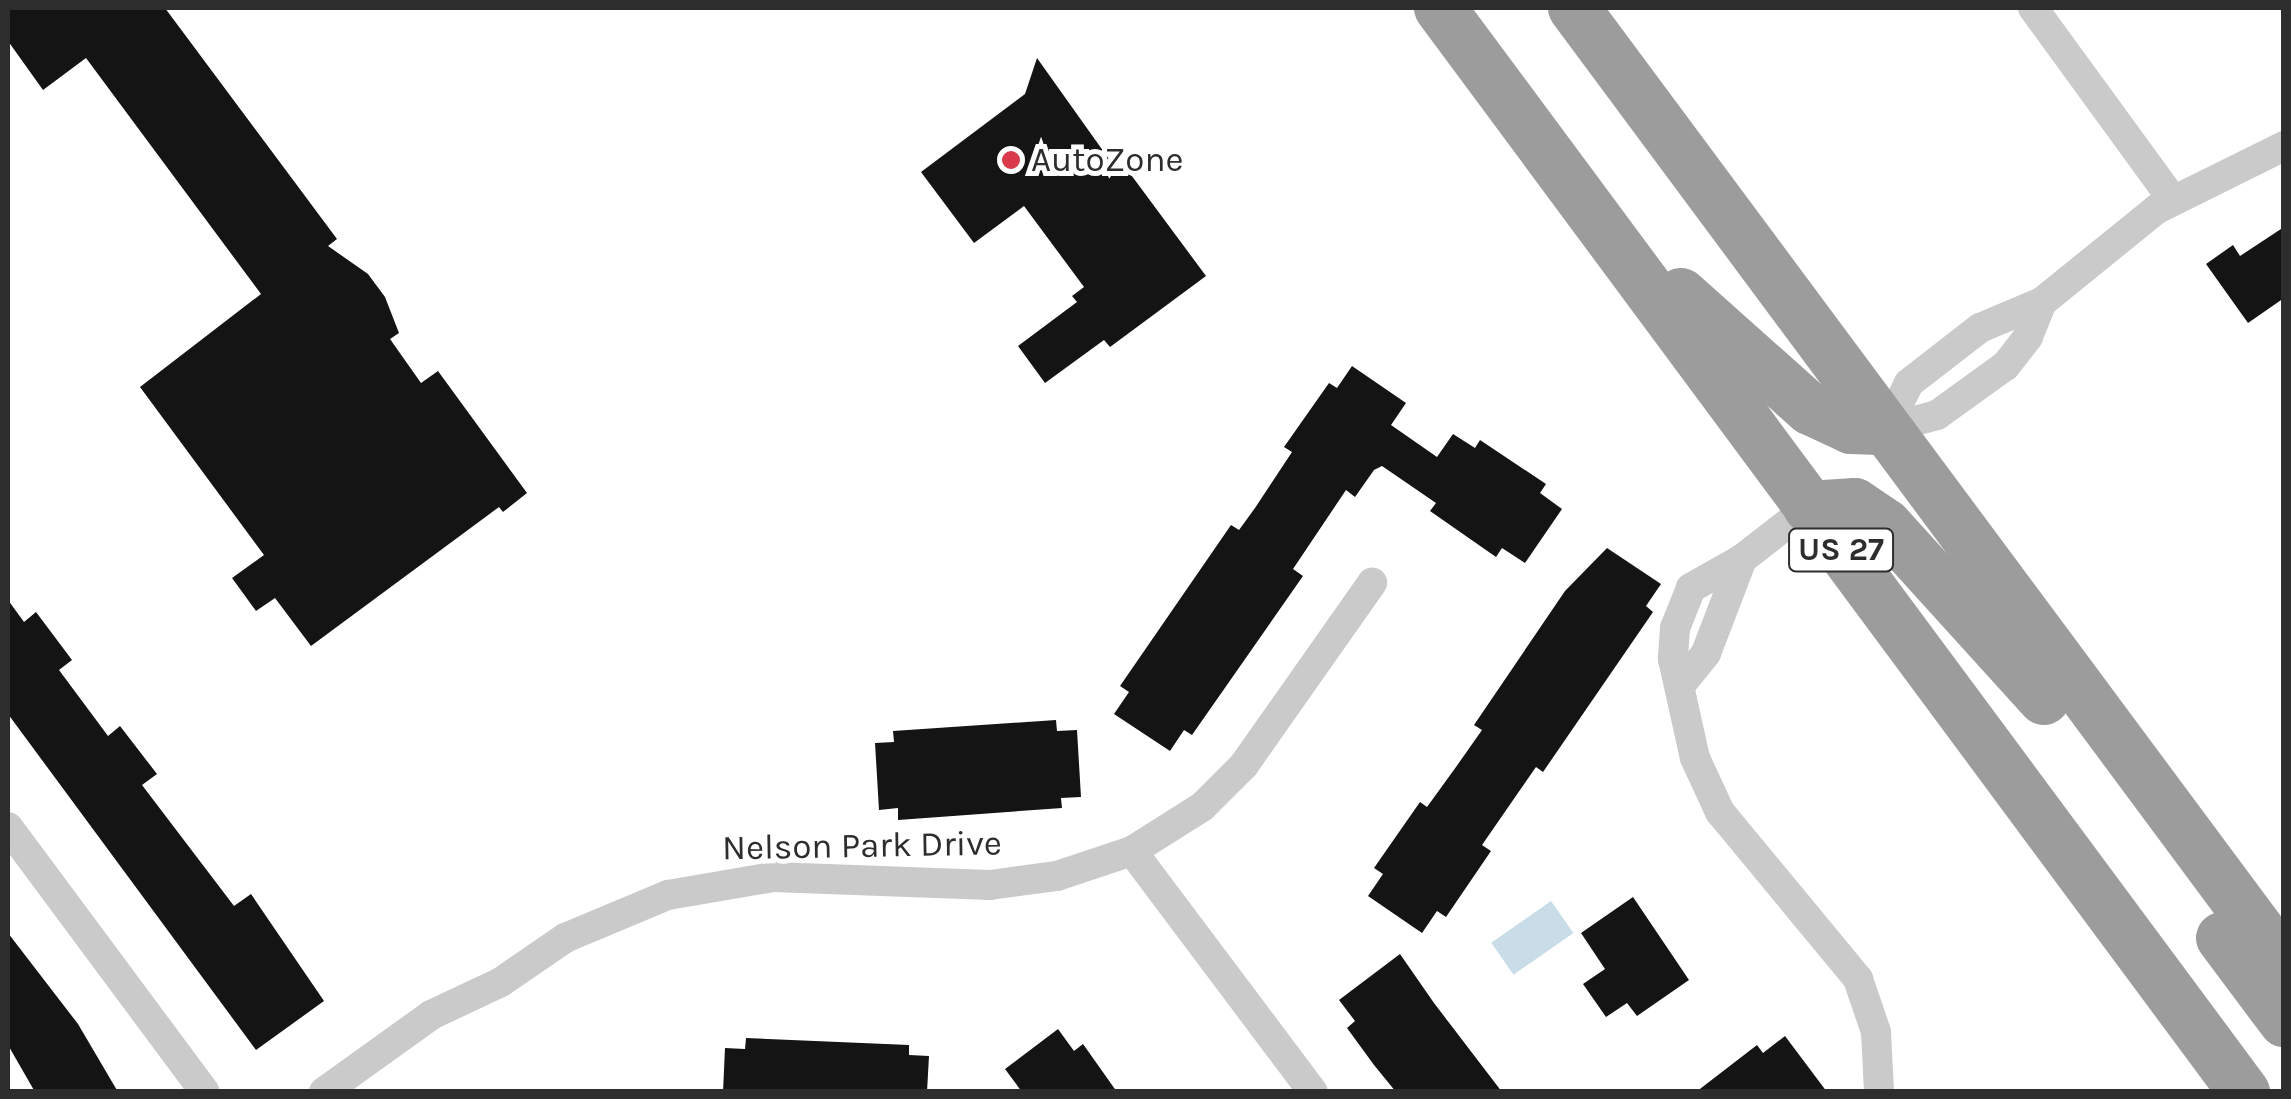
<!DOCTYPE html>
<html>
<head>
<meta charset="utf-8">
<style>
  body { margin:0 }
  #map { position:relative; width:2291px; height:1099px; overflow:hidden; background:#fff; font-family:Karla,sans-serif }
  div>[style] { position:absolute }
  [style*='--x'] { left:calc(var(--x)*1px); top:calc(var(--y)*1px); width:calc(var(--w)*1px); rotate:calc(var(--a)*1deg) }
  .water>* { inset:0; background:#c8dde8; transform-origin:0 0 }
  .building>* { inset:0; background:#141414 }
  .minor>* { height:30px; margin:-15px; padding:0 15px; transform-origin:15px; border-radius:15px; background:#cacaca }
  .trunk>* { height:52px; margin:-26px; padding:0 26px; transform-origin:26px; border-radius:26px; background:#9c9c9c }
  .dots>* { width:28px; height:28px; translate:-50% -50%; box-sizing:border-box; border:5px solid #fff; border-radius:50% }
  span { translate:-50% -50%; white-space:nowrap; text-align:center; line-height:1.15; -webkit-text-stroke:10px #fff; paint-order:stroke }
  .shield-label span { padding:2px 8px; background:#fff; border:2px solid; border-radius:8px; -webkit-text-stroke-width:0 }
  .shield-label { font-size:32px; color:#2d2d2d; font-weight:700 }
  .poi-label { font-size:35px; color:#2d2d2d }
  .left { translate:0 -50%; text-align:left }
  .street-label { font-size:35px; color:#2d2d2d }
  .frame { position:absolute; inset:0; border:10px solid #2d2d2d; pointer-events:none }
</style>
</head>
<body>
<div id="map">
  <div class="water">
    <i style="left:1551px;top:901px;width:39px;height:73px;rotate:55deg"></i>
  </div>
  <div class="building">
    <i style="clip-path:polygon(8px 8px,165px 8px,337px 239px,328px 246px,368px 274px,385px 297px,399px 333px,390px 339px,421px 383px,438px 371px,527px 493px,503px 512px,499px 507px,311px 646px,275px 598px,256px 611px,232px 578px,264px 555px,140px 387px,261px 294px,86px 58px,43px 90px,8px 41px)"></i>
    <i style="clip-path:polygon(1037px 58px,1116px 169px,1123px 164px,1206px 276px,1110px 347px,1104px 340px,1045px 383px,1018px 346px,1077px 302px,1072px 296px,1084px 287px,1024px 206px,974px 243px,921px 172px,1025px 94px)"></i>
    <i style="clip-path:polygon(2284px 227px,2284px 298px,2248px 323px,2206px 264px,2233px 245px,2240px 256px)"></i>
    <i style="clip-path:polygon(1352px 366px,1406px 403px,1391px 425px,1437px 457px,1453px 434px,1475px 448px,1480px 440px,1546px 484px,1540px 493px,1562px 509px,1525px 563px,1502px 548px,1496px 557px,1430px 511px,1436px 503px,1382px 466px,1374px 470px,1355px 497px,1346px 490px,1293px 569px,1303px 576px,1192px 735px,1184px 730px,1170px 751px,1114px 714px,1129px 692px,1120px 686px,1231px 525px,1239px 530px,1255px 508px,1292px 452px,1284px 447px,1329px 383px,1337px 388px)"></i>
    <i style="clip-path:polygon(1607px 548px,1661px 584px,1646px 606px,1653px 612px,1543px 772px,1536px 767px,1520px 790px,1482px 845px,1491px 851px,1446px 917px,1437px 911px,1422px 933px,1368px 896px,1383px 874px,1374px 868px,1420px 802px,1427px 807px,1456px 767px,1482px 730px,1474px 725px,1565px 591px)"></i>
    <i style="clip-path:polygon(8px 600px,24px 622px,36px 612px,72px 660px,59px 670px,108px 736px,120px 726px,157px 774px,142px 785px,234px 906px,251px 894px,324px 1001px,256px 1050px,8px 714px)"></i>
    <i style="clip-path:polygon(1056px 720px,1057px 731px,1077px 730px,1081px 797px,1061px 798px,1062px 808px,898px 820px,898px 808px,879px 810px,875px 743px,894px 742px,893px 731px)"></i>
    <i style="clip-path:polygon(1633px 897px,1689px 980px,1637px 1016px,1627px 1003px,1606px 1017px,1583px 984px,1605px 969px,1581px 933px)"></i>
    <i style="clip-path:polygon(8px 933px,78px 1024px,118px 1092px,35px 1092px,8px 1045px)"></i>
    <i style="clip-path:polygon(1400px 954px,1434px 1003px,1502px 1092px,1396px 1092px,1374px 1065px,1347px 1028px,1355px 1021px,1339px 1000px)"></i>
    <i style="clip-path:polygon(1058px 1029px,1074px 1051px,1083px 1044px,1117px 1092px,1022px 1092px,1005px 1069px)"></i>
    <i style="clip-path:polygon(1785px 1036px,1827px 1092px,1696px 1092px,1757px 1045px,1763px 1053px)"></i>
    <i style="clip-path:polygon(746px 1038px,909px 1045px,909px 1055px,929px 1056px,927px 1092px,723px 1092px,725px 1048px,745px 1049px)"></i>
  </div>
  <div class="minor">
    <i style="--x:2033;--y:8;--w:238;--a:53.9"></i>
    <i style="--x:2042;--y:302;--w:38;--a:112"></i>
    <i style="--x:2028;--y:337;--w:37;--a:128"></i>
    <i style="--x:2005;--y:366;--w:84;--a:144.2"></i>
    <i style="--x:1937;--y:415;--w:53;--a:164.6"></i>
    <i style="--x:1886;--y:429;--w:51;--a:-63.4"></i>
    <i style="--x:1909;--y:383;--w:90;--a:-37.8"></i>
    <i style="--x:1980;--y:328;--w:67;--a:-22.8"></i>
    <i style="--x:2042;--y:302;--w:148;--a:-39"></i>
    <i style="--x:2157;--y:209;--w:142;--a:-26.4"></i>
    <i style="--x:1809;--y:507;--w:85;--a:142.2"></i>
    <i style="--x:1742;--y:559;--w:59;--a:150.4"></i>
    <i style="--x:1691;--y:588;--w:43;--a:111.8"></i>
    <i style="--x:1675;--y:628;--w:31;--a:94"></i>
    <i style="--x:1673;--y:659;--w:101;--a:77.5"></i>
    <i style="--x:1695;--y:758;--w:60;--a:65.2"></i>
    <i style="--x:1720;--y:812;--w:217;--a:50.4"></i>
    <i style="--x:1858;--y:979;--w:56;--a:71.2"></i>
    <i style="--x:1876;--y:1032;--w:60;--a:87.1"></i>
    <i style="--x:1682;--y:683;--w:38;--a:-51"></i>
    <i style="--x:1706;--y:653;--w:101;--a:-69"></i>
    <i style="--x:8;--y:827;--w:330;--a:53.4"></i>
    <i style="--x:1132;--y:851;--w:301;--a:53.1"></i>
    <i style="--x:324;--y:1092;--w:132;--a:-35.7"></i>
    <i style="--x:431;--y:1015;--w:77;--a:-25.2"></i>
    <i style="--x:501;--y:982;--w:78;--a:-34.5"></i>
    <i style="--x:565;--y:938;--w:112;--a:-22.7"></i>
    <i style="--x:668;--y:895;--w:107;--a:-9.7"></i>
    <i style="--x:773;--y:877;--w:217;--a:2.1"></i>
    <i style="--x:990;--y:885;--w:68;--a:-7.7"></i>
    <i style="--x:1057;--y:876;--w:79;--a:-18.4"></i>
    <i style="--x:1132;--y:851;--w:83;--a:-32.2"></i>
    <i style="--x:1202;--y:807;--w:59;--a:-45"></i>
    <i style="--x:1244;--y:765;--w:223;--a:-54.9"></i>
  </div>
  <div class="trunk">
    <i style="--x:1440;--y:8;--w:1350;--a:53.44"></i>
    <i style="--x:1574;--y:8;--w:1191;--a:53.4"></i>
    <i style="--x:1681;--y:294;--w:173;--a:41.7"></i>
    <i style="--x:1810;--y:409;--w:45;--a:24.9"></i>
    <i style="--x:1851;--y:428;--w:35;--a:2"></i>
    <i style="--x:1809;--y:507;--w:46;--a:-3.7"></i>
    <i style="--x:1855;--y:504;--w:37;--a:34"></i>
    <i style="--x:1886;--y:525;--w:235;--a:47.8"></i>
    <i style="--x:2222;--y:938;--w:104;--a:53.2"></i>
  </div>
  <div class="dots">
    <i style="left:1011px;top:160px;background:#d93a4c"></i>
  </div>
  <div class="shield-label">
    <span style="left:1841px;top:550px">US 27</span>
  </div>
  <div class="poi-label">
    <span class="left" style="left:1031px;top:160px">AutoZone</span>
  </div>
  <div class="street-label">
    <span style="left:862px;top:846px;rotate:-1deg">Nelson Park Drive</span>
  </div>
  <div class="frame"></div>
</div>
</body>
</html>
